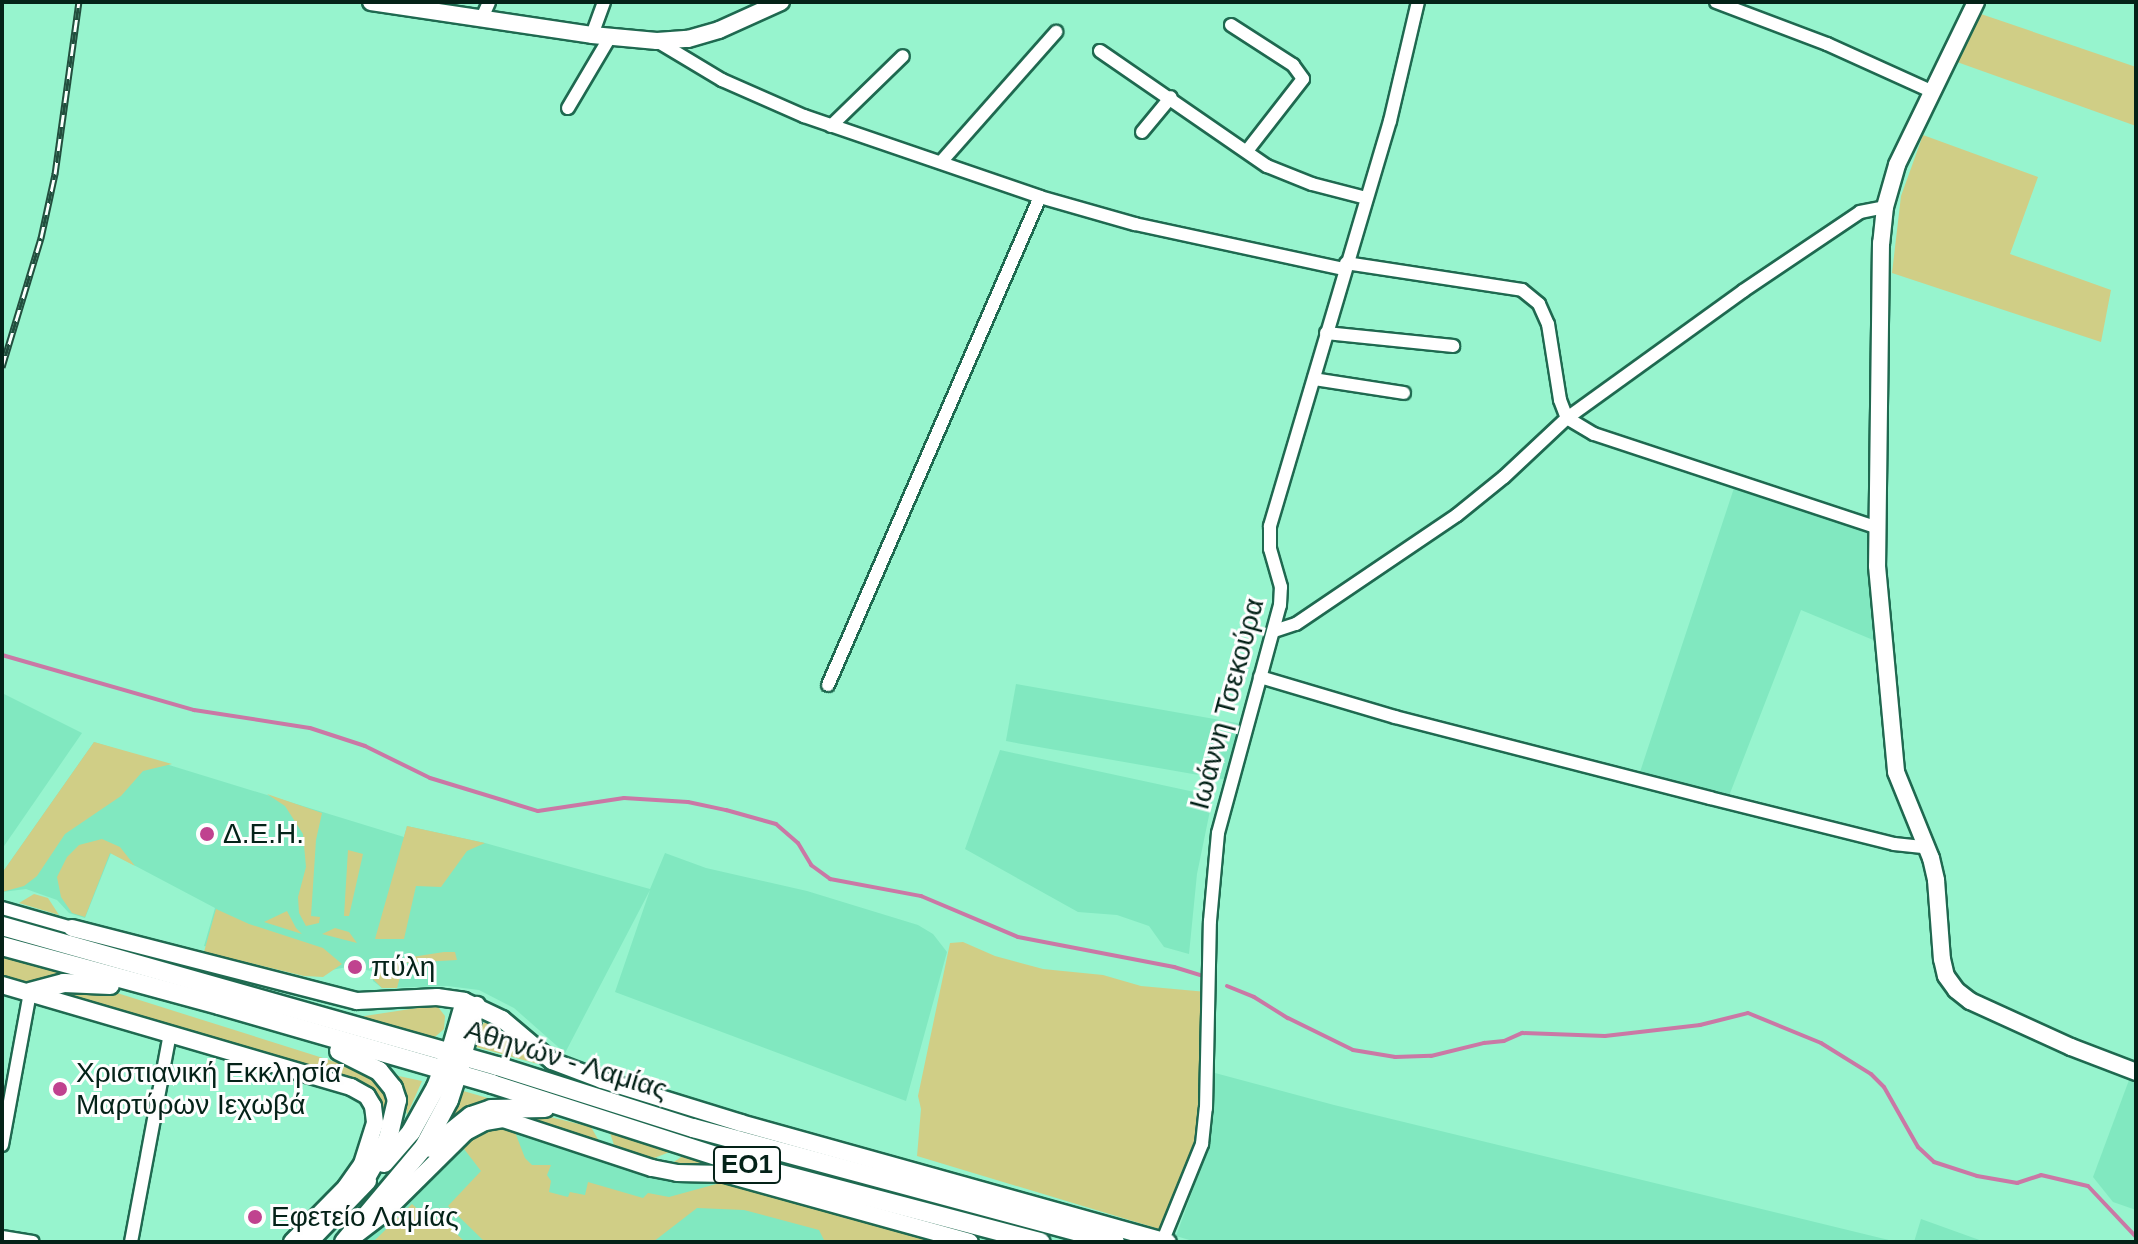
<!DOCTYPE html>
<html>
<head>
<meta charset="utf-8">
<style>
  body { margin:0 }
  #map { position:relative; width:2138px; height:1244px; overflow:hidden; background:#97f4ce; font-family:Arial,sans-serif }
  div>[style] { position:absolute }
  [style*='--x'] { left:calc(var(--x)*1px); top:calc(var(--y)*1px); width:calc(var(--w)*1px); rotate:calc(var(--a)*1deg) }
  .built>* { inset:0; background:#81e8c0; transform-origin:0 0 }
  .green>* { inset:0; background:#d0ce86 }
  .stream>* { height:4px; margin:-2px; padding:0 2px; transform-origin:2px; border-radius:2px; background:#ca78a5 }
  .roads { filter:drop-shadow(2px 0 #1f6950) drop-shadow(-2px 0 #1f6950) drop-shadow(0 2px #1f6950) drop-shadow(0 -2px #1f6950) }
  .street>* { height:12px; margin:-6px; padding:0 6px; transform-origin:6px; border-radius:6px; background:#fff }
  .secondary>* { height:16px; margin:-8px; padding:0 8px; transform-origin:8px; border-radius:8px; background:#fff }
  .primary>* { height:18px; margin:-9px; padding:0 9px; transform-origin:9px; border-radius:9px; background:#fff }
  .rail>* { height:7px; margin-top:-3.5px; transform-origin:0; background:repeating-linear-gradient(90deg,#fefefe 0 12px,#224e3e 0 24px); box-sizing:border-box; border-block:2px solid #224e3e }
  .dots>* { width:22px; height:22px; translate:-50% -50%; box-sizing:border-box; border:4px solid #fefefe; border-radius:50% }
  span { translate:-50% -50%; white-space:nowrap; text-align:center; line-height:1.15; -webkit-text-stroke:6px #fefefe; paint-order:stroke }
  .shield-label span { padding:2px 6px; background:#fefefe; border:2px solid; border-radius:6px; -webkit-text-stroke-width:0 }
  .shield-label { font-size:26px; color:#042218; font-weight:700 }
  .street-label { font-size:28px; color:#042218 }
  .poi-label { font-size:28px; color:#042218 }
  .left { translate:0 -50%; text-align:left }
  .frame { position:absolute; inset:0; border:4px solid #042218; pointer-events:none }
</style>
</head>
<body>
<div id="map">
  <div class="built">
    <i style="clip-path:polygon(1735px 485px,1870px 531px,1878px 642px,1801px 610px,1729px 796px,1640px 772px)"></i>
    <i style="left:1016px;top:684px;width:226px;height:58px;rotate:10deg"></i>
    <i style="clip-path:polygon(2px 693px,82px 733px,2px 849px)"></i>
    <i style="clip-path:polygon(94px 742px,404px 837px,407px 826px,485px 843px,650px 889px,665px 853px,706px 868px,807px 891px,918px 925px,933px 934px,947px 952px,906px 1101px,615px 992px,650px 890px,565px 1053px,514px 1008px,479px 990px,447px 986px,382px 988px,373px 981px,372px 971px,347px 967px,326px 971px,204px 946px,215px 908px,111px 853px,85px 918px,69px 913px,57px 900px,26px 889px,2px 892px,2px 873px)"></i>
    <i style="clip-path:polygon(1000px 750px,1213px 796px,1197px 874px,1189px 954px,1164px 947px,1149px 926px,1117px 915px,1078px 912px,965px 849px)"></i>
    <i style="clip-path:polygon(2132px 1072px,2136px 1073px,2136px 1210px,2113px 1202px,2093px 1177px)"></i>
    <i style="clip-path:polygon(1215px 1073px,1334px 1105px,1897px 1242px,1196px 1242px,1176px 1236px,1210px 1143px)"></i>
    <i style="clip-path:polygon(502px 1123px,664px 1179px,719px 1181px,951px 1242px,361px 1242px,466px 1139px)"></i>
    <i style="clip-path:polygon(1921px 1219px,1985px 1242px,1914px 1242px)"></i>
  </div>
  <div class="green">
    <i style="clip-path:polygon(1981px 14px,2136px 67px,2136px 126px,1957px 62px)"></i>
    <i style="clip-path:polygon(1923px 135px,2038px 177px,2010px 254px,2111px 290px,2101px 342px,1892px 273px,1901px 196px)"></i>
    <i style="clip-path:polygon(94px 742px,172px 764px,143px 771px,121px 796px,65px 834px,37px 876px,24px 886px,2px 892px,2px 873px)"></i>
    <i style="clip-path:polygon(267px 794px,322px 813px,316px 840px,311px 916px,320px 917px,319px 923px,306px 926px,299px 913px,298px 897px,306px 867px,303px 834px,285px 806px)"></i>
    <i style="clip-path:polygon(407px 826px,485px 843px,467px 851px,441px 887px,416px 886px,404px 939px,375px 939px)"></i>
    <i style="clip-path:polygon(102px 839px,120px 847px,135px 866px,110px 853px,85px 917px,72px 913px,61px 897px,57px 877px,67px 857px,79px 845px)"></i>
    <i style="clip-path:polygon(348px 850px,363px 854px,349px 916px,344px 916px)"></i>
    <i style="clip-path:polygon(34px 894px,48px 898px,59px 915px,19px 903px)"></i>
    <i style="clip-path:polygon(216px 909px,249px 924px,323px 948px,342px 964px,323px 977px,304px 976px,204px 952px)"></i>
    <i style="clip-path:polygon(287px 911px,296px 928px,302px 934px,264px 922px)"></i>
    <i style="clip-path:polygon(335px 928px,349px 932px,357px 943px,322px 934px)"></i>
    <i style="clip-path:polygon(963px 942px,995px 956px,1043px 969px,1103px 975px,1141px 986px,1207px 992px,1199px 1141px,1159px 1229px,917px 1156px,921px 1109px,918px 1096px,950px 943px)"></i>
    <i style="clip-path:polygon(444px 952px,455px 952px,457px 960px,404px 963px,397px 988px,382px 988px,373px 979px,372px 971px,379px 962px)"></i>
    <i style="clip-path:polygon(2px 956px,86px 978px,34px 984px,2px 979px)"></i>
    <i style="clip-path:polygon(53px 992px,114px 992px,361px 1070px,374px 1078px,387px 1100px,380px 1134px,371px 1090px,361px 1084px)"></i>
    <i style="clip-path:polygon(430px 1006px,438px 1007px,445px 1016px,444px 1029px,435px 1037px,358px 1017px)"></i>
    <i style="clip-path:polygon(487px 1022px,504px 1031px,538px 1064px,476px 1047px,473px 1044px,479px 1025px)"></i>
    <i style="clip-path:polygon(394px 1075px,422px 1081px,407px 1115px,404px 1095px)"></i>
    <i style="clip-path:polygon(460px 1090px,491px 1099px,448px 1117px)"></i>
    <i style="clip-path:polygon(522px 1110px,591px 1127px,599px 1141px,554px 1131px)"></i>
    <i style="clip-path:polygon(496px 1126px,513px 1127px,525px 1158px,532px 1165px,551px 1165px,547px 1175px,551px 1181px,549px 1192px,568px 1197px,570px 1192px,585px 1195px,588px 1182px,643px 1198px,648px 1193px,669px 1197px,720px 1183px,944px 1242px,825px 1242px,819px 1230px,744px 1210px,697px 1208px,653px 1242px,485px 1242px,448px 1206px,481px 1171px,461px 1145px)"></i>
    <i style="clip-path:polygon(610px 1133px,669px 1149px,672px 1151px,652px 1159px,615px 1148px)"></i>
    <i style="clip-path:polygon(684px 1155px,727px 1165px,698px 1170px,671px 1164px)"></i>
    <i style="clip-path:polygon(412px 1204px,433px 1223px,439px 1217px,465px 1242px,373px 1242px)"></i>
  </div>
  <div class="stream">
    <i style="--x:2;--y:655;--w:200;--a:16"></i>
    <i style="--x:194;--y:710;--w:117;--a:8.8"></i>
    <i style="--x:310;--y:728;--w:58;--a:18.1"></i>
    <i style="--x:365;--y:746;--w:72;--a:26.2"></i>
    <i style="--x:430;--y:778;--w:113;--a:17"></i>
    <i style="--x:538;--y:811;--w:87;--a:-8.6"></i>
    <i style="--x:624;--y:798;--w:64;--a:3.6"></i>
    <i style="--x:688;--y:802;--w:39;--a:12"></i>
    <i style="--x:726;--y:810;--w:52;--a:15.6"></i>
    <i style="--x:776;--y:824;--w:29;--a:41"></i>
    <i style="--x:798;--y:843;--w:26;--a:59"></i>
    <i style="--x:811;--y:865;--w:24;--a:36"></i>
    <i style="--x:830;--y:879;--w:93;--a:10.6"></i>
    <i style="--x:921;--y:896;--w:105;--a:22.9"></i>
    <i style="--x:1018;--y:937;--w:159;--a:10.9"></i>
    <i style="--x:1174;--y:967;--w:31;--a:17"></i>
    <i style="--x:1227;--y:986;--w:29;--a:22"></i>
    <i style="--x:1254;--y:997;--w:40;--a:32"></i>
    <i style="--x:1288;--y:1018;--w:72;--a:26.2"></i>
    <i style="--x:1353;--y:1050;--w:43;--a:9.5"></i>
    <i style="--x:1395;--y:1057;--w:36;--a:-2"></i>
    <i style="--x:1431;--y:1056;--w:55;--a:-13.8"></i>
    <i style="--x:1484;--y:1043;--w:20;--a:-6"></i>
    <i style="--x:1504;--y:1041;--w:20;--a:-24"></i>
    <i style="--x:1522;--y:1033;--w:83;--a:2.1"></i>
    <i style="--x:1605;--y:1036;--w:96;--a:-6.6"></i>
    <i style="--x:1700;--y:1025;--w:49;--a:-14"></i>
    <i style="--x:1748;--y:1013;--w:79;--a:22.3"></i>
    <i style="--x:1821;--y:1043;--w:59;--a:31.8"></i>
    <i style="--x:1871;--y:1074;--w:18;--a:45"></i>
    <i style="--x:1884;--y:1087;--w:69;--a:60.5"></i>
    <i style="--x:1918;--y:1147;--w:22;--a:43"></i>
    <i style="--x:1934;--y:1162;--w:45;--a:18"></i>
    <i style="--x:1977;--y:1176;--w:41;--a:9.9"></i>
    <i style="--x:2017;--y:1183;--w:25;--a:-18"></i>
    <i style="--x:2041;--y:1175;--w:48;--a:13.2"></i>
    <i style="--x:2088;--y:1186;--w:70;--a:46.7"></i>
  </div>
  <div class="roads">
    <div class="street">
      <i style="--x:1716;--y:2;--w:119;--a:20.7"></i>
      <i style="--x:1827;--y:44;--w:114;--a:24.3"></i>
      <i style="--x:482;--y:18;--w:17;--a:-66"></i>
      <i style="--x:1231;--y:25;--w:74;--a:32.8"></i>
      <i style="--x:1293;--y:65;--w:17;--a:54"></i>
      <i style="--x:1303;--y:79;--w:91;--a:127.9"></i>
      <i style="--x:592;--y:35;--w:35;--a:-70"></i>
      <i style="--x:657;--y:41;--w:76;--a:31"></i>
      <i style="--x:722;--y:80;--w:90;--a:23.7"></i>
      <i style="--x:804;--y:116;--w:250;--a:18.9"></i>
      <i style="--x:1040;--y:197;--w:99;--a:15.9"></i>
      <i style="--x:1135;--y:224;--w:214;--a:12.2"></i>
      <i style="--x:1100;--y:51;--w:203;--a:34.6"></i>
      <i style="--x:1267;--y:166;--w:48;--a:21.8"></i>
      <i style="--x:1312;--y:184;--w:56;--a:14.5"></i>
      <i style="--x:568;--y:108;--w:82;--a:-59.4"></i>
      <i style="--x:831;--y:126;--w:100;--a:-44.2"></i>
      <i style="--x:1142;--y:132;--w:45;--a:-50.4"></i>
      <i style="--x:941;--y:162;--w:174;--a:-48.5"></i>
      <i style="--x:1346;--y:263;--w:178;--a:8.7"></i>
      <i style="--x:1522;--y:290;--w:22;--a:39"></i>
      <i style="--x:1539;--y:304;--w:22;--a:66"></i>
      <i style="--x:1548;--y:324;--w:77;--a:81"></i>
      <i style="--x:1560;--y:400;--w:19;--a:69"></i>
      <i style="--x:1567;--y:418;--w:31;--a:31"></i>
      <i style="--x:1594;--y:434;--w:297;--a:18.3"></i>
      <i style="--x:1326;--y:333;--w:128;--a:5.8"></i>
      <i style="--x:1314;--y:379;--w:91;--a:8.8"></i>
      <i style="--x:1274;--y:631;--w:23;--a:-18"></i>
      <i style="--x:1296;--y:624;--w:194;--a:-34.1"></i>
      <i style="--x:1457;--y:515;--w:60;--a:-39"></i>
      <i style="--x:1504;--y:477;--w:86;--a:-43.1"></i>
      <i style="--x:1567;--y:418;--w:217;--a:-35.8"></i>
      <i style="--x:1743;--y:291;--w:141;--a:-34"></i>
      <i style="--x:1860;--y:212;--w:25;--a:-11"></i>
      <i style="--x:1260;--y:677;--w:141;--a:16.5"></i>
      <i style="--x:1395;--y:717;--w:325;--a:14.4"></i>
      <i style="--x:1710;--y:798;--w:190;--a:14"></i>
      <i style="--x:1894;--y:844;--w:31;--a:6"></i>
      <i style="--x:828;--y:685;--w:532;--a:-66.52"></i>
      <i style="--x:2;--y:908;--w:73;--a:15.9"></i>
      <i style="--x:2;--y:1145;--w:156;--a:-79.6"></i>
      <i style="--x:2;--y:1237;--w:31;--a:9"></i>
      <i style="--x:1163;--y:1240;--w:104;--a:-67.9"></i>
      <i style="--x:1202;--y:1144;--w:36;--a:-84"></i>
      <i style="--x:1206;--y:1108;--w:187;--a:-88.8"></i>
      <i style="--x:1210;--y:921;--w:88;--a:-84.8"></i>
      <i style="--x:1218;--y:833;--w:236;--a:-74.8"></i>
      <i style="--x:1280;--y:605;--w:18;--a:-87"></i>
      <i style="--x:1281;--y:587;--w:40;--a:-106"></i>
      <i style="--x:1270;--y:549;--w:23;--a:-90"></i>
      <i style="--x:1270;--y:526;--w:422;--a:-73.5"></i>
      <i style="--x:1390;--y:121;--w:122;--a:-76.8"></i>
      <i style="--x:131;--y:1242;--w:212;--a:-79.4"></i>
    </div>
    <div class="secondary">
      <i style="--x:371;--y:2;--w:223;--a:8.5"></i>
      <i style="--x:592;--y:35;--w:65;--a:5.3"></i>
      <i style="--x:657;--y:41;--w:31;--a:-4"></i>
      <i style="--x:688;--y:39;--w:32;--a:-16"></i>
      <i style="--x:719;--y:30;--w:68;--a:-24.3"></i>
      <i style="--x:1976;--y:2;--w:181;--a:115.9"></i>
      <i style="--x:1897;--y:165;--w:44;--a:105.9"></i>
      <i style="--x:1885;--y:207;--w:36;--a:96"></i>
      <i style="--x:1881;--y:243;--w:323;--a:90.7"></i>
      <i style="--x:1877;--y:566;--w:207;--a:84.7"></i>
      <i style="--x:1896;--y:772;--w:93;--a:67.9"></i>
      <i style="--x:1931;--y:858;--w:23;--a:77"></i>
      <i style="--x:1936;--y:880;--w:79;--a:85.7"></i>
      <i style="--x:1942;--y:959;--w:17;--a:77"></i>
      <i style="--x:1946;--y:976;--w:17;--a:54"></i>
      <i style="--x:1956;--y:990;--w:18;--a:38"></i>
      <i style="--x:1970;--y:1001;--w:111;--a:24.5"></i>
      <i style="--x:2071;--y:1047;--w:70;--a:21"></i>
      <i style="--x:72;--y:928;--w:294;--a:14.4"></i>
      <i style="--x:357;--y:1001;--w:80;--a:-2.9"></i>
      <i style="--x:437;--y:997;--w:27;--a:8"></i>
      <i style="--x:464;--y:1001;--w:42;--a:25.3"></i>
      <i style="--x:502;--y:1019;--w:65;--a:40"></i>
      <i style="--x:552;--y:1061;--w:53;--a:20.8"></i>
      <i style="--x:602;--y:1080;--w:145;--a:17.2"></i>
      <i style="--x:741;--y:1123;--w:443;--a:15.6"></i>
      <i style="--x:2;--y:985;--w:364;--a:16.3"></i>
      <i style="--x:351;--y:1087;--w:18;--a:29"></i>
      <i style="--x:367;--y:1096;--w:12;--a:59"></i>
      <i style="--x:373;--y:1106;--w:17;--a:83"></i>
      <i style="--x:375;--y:1123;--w:43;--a:107.6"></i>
      <i style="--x:362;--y:1164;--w:28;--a:125"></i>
      <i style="--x:346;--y:1187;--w:77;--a:134.5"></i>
      <i style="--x:449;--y:1053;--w:54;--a:-73.9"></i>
      <i style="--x:463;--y:1057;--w:54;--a:-74.9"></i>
      <i style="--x:357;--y:1234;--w:30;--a:-37"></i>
      <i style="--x:381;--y:1216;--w:120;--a:-44.7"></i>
      <i style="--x:466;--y:1132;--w:21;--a:-28"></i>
      <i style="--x:485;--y:1122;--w:18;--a:-9"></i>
      <i style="--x:503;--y:1119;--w:157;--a:18.2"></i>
      <i style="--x:652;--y:1168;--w:25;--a:11"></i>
      <i style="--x:677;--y:1173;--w:48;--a:1.2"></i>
      <i style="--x:725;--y:1174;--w:254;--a:15.5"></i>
    </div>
    <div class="primary">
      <i style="--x:2;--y:926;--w:514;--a:15.79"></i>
      <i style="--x:497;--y:1066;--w:206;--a:17.6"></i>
      <i style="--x:693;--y:1128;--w:437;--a:15.1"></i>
      <i style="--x:2;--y:946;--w:225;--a:15.2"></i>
      <i style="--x:219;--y:1005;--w:284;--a:16.1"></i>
      <i style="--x:492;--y:1084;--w:255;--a:17.8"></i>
      <i style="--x:735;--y:1162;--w:316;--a:14.7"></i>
      <i style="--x:30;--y:992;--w:35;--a:-15"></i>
      <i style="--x:64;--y:983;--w:46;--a:2.5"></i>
      <i style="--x:339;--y:1051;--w:45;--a:26.6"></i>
      <i style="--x:379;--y:1071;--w:22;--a:51"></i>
      <i style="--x:393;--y:1088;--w:13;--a:72"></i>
      <i style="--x:397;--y:1100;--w:40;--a:103"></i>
      <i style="--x:388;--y:1139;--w:56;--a:119.7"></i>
      <i style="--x:431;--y:1148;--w:51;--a:-38.7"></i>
      <i style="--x:471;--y:1116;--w:21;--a:-19"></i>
      <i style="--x:491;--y:1109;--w:54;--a:-1.1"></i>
      <i style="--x:384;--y:1163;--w:41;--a:-48.9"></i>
      <i style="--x:411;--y:1132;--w:51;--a:-60.9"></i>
      <i style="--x:436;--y:1087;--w:30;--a:-69"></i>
      <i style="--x:308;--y:1242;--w:85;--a:-46"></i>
      <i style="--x:344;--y:1242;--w:124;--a:-49.9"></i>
      <i style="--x:424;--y:1147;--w:53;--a:-62"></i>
      <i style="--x:449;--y:1100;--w:39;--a:-72"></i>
    </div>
  </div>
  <div class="rail">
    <i style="--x:2;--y:367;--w:135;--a:-73.2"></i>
    <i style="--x:41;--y:238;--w:66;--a:-77.7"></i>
    <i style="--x:55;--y:174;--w:174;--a:-82.1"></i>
  </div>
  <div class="dots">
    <i style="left:207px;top:834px;background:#c0428f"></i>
    <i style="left:355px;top:967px;background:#c0428f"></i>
    <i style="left:60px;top:1089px;background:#c0428f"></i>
    <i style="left:255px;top:1217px;background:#c0428f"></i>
  </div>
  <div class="shield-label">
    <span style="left:747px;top:1165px">ΕΟ1</span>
  </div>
  <div class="street-label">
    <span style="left:1227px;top:704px;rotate:-75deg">Ιωάννη Τσεκούρα</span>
    <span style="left:566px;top:1060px;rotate:17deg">Αθηνών - Λαμίας</span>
  </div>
  <div class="poi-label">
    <span class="left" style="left:223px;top:834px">Δ.Ε.Η.</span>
    <span class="left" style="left:371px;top:967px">πύλη</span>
    <span class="left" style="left:76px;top:1089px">Χριστιανική Εκκλησία<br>Μαρτύρων Ιεχωβά</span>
    <span class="left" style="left:271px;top:1217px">Εφετείο Λαμίας</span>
  </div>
  <div class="frame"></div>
</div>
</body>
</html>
